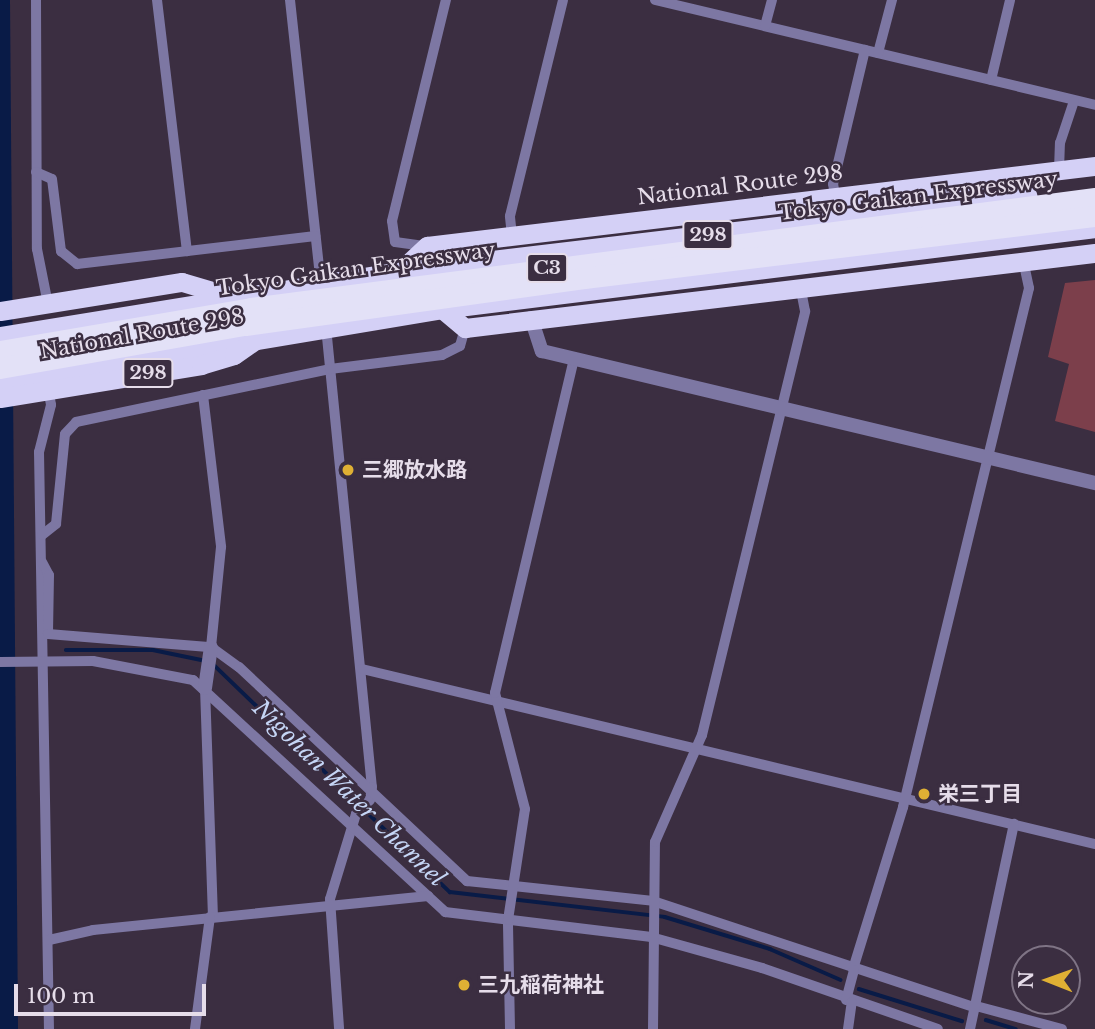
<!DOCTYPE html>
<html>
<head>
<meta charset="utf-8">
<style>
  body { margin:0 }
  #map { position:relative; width:1095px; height:1029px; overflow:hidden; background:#3b2e41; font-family:"Libre Baskerville","Noto Sans JP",serif }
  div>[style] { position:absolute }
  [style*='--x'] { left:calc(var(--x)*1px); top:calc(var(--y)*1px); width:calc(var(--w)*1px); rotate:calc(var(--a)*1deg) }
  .green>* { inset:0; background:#7c3f4b }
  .water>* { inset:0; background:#091b47 }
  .stream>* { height:3.5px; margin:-1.75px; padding:0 1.75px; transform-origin:1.75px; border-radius:1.75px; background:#091b47 }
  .minor>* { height:10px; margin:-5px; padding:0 5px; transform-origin:5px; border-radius:5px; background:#7d77a3 }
  .tertiary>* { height:14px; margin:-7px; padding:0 7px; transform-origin:7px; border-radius:7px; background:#7d77a3 }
  .trunk>* { height:19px; margin:-9.5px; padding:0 9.5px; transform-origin:9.5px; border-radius:9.5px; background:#d4d0f6 }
  .motorway-bridge>* { height:21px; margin:-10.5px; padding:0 10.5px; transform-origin:10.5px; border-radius:10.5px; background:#e3e1f7 }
  .dots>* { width:19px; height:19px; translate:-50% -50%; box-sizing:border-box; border:4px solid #3b2e41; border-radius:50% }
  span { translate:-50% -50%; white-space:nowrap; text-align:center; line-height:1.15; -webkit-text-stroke:5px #3b2e41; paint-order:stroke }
  .shield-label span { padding:2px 5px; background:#3b2e41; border:2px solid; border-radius:5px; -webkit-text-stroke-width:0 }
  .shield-label { font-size:19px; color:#e6ddea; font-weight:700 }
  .street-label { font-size:21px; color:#e6ddea }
  .poi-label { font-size:21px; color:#e6ddea; font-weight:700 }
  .left { translate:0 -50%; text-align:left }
  .water-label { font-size:23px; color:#c5d5f5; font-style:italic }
  .north { position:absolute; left:1011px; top:945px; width:70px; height:70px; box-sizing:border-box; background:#3b2e41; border:2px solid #7f7485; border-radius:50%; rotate:271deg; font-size:19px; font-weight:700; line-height:28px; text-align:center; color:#e6ddea }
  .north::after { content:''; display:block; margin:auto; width:24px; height:32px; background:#dfb034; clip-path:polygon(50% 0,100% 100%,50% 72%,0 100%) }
  .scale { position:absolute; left:14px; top:984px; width:192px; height:32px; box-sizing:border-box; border:4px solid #e6ddea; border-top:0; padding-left:9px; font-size:21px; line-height:24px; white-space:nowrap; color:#e6ddea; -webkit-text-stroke:5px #3b2e41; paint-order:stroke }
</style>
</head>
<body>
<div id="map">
  <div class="green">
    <i style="clip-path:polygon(1095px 280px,1095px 432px,1055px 421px,1069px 364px,1048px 357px,1065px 283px)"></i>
  </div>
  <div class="water">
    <i style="clip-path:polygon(0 0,10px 0,18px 1029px,0 1029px)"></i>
  </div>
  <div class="stream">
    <i style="--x:66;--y:650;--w:87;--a:0"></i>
    <i style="--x:153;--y:650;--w:54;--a:11.7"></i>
    <i style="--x:213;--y:664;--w:329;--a:43.9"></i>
    <i style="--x:450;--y:892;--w:216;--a:6.6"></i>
    <i style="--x:665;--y:917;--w:110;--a:16.9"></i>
    <i style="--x:770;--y:949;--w:77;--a:23.6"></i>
    <i style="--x:859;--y:989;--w:108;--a:17.3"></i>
    <i style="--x:986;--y:1020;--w:31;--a:17"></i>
  </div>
  <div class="minor">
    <i style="--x:36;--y:0;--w:249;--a:89.8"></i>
    <i style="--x:37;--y:249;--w:56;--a:78.7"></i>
    <i style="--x:157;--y:0;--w:253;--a:83.2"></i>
    <i style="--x:290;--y:0;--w:288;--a:83.8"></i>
    <i style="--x:655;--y:0;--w:452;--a:13.4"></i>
    <i style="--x:765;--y:26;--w:27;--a:-75"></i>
    <i style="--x:878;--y:53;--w:55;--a:-75.2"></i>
    <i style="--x:991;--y:80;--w:82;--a:-76.6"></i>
    <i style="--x:1059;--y:170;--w:27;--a:-88"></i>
    <i style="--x:1060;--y:143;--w:44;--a:-71.6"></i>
    <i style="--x:36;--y:172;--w:17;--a:24"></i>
    <i style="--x:52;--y:179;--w:73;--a:82.9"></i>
    <i style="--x:61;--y:251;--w:21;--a:39"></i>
    <i style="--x:77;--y:264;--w:240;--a:-6.7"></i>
    <i style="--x:835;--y:195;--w:11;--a:-100"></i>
    <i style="--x:833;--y:184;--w:138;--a:-76.6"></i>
    <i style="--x:512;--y:236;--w:20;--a:-96"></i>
    <i style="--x:510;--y:216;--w:222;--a:-76.2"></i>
    <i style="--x:424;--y:246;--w:29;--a:-172"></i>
    <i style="--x:395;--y:242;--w:21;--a:-98"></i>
    <i style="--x:392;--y:221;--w:228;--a:-76.3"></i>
    <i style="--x:326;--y:327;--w:462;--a:84.3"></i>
    <i style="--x:372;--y:787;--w:13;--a:99"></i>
    <i style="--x:370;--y:800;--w:20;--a:135"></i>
    <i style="--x:356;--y:814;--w:89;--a:107"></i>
    <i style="--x:330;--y:899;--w:130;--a:86"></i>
    <i style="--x:48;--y:389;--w:16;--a:79"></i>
    <i style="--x:51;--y:405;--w:49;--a:104.3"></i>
    <i style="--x:39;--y:452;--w:577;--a:89.01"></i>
    <i style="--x:203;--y:395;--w:153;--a:83.2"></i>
    <i style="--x:221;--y:547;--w:100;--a:95.7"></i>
    <i style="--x:42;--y:535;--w:18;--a:-38"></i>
    <i style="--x:56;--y:524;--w:90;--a:-84.3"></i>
    <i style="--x:65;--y:434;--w:16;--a:-47"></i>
    <i style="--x:76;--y:422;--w:259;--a:-11.8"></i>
    <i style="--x:330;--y:369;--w:113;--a:-7.1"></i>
    <i style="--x:442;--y:355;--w:20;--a:-27"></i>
    <i style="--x:460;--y:346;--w:19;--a:-74"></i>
    <i style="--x:42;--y:562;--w:15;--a:62"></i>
    <i style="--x:49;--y:575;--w:59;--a:91"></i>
    <i style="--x:48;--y:634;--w:164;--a:4.6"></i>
    <i style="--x:211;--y:647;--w:34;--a:36"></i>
    <i style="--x:239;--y:667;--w:313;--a:43.2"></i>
    <i style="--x:467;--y:881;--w:187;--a:6.1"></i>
    <i style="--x:653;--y:901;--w:340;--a:18.3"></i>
    <i style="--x:0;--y:662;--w:93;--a:-0.6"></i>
    <i style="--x:93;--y:661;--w:102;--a:10.8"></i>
    <i style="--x:193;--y:680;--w:343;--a:42.6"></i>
    <i style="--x:445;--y:912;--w:208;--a:6.9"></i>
    <i style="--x:651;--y:937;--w:115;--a:15.6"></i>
    <i style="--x:762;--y:968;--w:186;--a:19.1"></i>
    <i style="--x:362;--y:669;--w:754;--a:13.43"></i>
    <i style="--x:205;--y:688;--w:229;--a:88"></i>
    <i style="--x:49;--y:940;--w:45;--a:-12.8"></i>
    <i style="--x:93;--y:930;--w:337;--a:-5.8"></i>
    <i style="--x:853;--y:969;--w:170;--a:-72.8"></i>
    <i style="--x:903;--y:807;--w:534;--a:-76.35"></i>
    <i style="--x:1029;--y:288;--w:29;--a:-102"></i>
    <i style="--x:846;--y:1000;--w:31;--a:-75"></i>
    <i style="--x:976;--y:1006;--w:89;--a:15"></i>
    <i style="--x:195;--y:1029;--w:113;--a:-82.4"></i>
    <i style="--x:510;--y:1029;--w:109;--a:-91.1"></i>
    <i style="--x:508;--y:920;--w:112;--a:-81.3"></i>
    <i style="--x:525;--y:809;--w:120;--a:-104.5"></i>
    <i style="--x:495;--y:693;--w:343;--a:-76.7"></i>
    <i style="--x:653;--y:1029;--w:187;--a:-89.4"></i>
    <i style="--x:655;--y:842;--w:117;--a:-66.3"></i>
    <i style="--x:702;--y:735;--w:436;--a:-76.3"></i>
    <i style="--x:805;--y:311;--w:25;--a:-101"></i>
    <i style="--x:848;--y:1029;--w:27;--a:-82"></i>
    <i style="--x:970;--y:1029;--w:210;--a:-77.9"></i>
  </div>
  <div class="tertiary">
    <i style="--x:531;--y:318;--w:35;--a:72"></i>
    <i style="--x:542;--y:351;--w:569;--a:13.43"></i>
    <i style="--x:205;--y:688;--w:41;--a:-81.7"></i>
  </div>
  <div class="trunk">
    <i style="--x:400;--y:271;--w:37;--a:-43"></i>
    <i style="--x:427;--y:246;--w:673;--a:-6.83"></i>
    <i style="--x:442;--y:309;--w:30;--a:40"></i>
    <i style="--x:465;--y:328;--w:634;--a:-6.79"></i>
    <i style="--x:0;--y:311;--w:184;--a:-9.1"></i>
    <i style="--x:182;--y:282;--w:46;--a:16.5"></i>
    <i style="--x:0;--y:336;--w:405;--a:-9.2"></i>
    <i style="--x:400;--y:271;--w:632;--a:-6.81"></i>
    <i style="--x:0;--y:383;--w:448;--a:-9.5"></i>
    <i style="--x:442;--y:309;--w:658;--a:-7.07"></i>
    <i style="--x:0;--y:398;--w:204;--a:-9.3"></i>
    <i style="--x:201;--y:365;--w:34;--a:-17"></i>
    <i style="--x:234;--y:355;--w:28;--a:-35"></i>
  </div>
  <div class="motorway-bridge">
    <i style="--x:0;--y:351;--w:255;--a:-9.7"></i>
    <i style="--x:251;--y:308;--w:851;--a:-7.43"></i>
    <i style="--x:0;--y:368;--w:249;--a:-10"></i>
    <i style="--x:245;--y:325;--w:342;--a:-7.9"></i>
    <i style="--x:584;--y:278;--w:515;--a:-6.92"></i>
  </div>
  <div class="dots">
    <i style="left:348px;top:470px;background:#dfb034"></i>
    <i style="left:924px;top:794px;background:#dfb034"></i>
    <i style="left:464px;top:985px;background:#dfb034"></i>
  </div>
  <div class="shield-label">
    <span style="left:708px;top:235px">298</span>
    <span style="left:547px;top:268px">C3</span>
    <span style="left:148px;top:373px">298</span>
  </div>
  <div class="street-label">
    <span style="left:740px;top:185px;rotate:-7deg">National Route 298</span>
    <span style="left:918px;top:196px;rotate:-7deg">Tokyo Gaikan Expressway</span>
    <span style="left:356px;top:269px;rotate:-8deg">Tokyo Gaikan Expressway</span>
    <span style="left:142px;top:334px;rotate:-10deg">National Route 298</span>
  </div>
  <div class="poi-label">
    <span class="left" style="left:362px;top:470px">三郷放水路</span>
    <span class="left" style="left:938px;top:794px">栄三丁目</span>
    <span class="left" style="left:478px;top:985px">三九稲荷神社</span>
  </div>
  <div class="water-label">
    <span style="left:349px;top:793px;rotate:44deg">Nigohan Water Channel</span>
  </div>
  <div class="north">N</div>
  <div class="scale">100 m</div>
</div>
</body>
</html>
